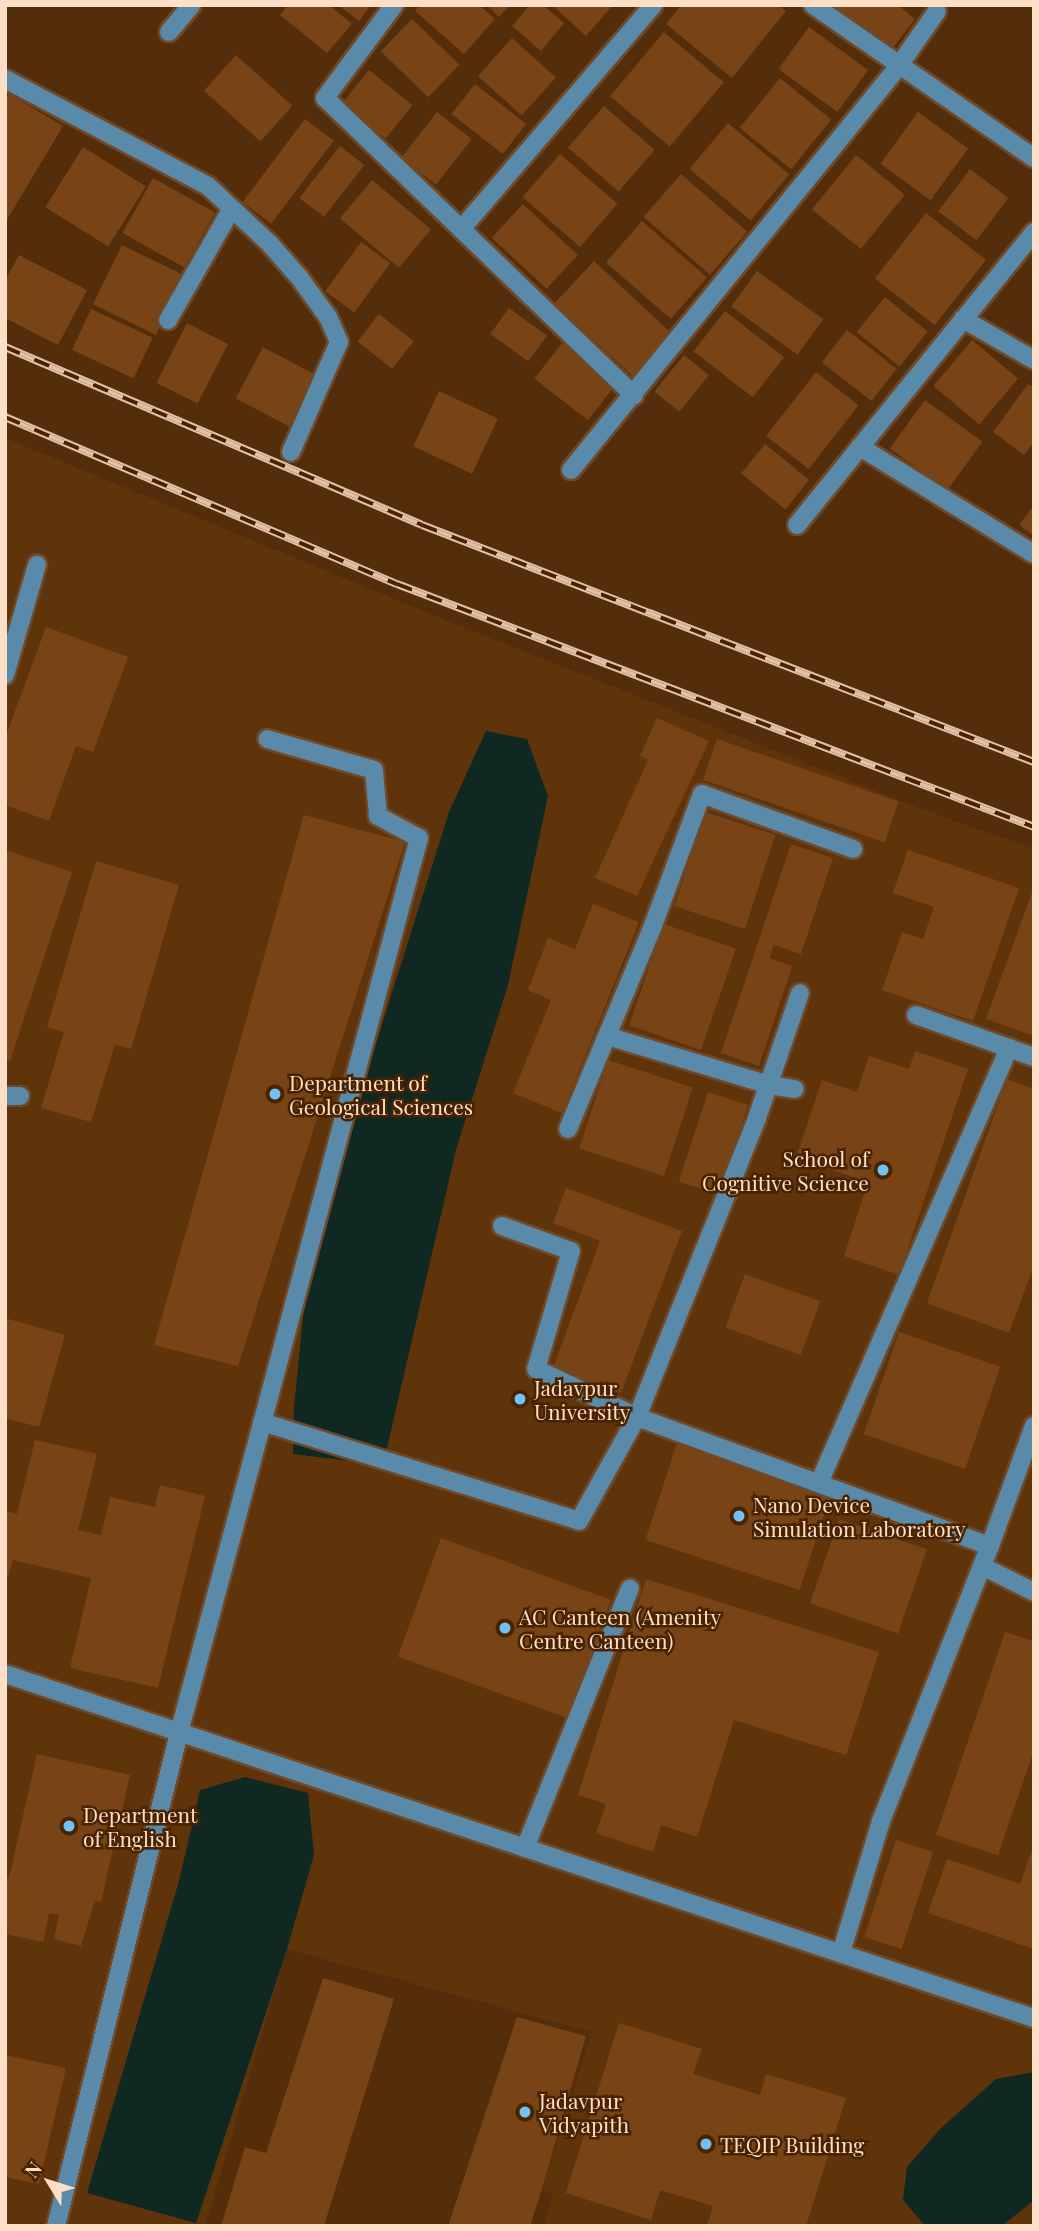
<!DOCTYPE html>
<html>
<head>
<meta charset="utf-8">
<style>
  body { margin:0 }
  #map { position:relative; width:1039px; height:2231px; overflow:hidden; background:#542d0a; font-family:"Playfair Display",serif }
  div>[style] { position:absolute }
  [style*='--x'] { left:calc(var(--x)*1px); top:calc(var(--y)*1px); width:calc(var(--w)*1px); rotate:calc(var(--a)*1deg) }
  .built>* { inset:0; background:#60340b }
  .water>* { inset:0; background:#102822 }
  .building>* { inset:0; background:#784415; transform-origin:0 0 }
  .roads { filter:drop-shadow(2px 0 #6f4928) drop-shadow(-2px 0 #6f4928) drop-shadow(0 2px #6f4928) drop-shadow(0 -2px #6f4928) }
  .minor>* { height:18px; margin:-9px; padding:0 9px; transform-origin:9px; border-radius:9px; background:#598aa9 }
  .rail>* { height:8px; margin-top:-4px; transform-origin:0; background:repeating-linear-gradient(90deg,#492300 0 16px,#e0c0a7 0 32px); box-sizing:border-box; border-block:2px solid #e0c0a7 }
  .dots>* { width:19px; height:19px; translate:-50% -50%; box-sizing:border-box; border:4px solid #492300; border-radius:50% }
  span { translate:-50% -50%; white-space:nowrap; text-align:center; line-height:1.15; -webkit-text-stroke:5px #492300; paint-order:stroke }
  .poi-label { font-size:21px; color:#fddec7 }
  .left { translate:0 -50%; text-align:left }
  .right { translate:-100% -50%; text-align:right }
  .frame { position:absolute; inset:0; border:7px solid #fddec7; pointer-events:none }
  .north { position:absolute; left:14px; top:2147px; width:70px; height:70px; -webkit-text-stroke:5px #492300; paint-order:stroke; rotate:308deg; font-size:19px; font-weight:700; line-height:28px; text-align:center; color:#fddec7 }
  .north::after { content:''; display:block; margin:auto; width:24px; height:32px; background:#fddec7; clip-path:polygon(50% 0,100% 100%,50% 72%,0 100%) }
</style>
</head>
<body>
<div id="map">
  <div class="built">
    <i style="clip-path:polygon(5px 438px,450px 622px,919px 808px,1034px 849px,1034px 2226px,543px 2226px,553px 2194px,542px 2189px,592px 2032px,287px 1949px,205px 2226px,5px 2226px)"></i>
  </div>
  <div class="water">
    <i style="clip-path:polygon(486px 731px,527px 739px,548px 796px,508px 985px,456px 1150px,383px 1465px,293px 1454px,294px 1408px,309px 1256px,449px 812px)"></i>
    <i style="clip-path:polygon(245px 1777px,308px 1793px,314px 1855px,287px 1949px,196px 2223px,87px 2193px,179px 1881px,200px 1790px)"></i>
    <i style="clip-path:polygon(1034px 2072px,1034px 2200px,1002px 2226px,925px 2226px,903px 2200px,907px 2167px,940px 2129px,996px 2079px)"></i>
  </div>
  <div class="building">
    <i style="clip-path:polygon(288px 5px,329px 5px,352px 24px,327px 53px,280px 15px)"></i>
    <i style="clip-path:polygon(338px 5px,371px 5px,359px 21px)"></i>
    <i style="clip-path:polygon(420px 5px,479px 5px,495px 19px,464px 54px,415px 11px)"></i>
    <i style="clip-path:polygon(487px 5px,510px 5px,499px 17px)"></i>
    <i style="clip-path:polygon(530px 5px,543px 5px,564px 23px,541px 51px,512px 26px)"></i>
    <i style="clip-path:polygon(552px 5px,613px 5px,586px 36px)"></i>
    <i style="clip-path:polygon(681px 5px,779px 5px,786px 11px,732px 78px,666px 24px)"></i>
    <i style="clip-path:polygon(828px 5px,898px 5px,915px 19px,889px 53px)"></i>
    <i style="left:412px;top:19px;width:66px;height:45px;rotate:44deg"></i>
    <i style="left:809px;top:27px;width:73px;height:52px;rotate:36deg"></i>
    <i style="left:664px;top:32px;width:78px;height:84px;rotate:40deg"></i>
    <i style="left:512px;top:38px;width:59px;height:51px;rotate:42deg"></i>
    <i style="left:236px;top:55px;width:76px;height:48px;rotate:42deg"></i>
    <i style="left:369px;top:70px;width:56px;height:43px;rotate:39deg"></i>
    <i style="left:780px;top:78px;width:66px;height:64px;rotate:39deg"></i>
    <i style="left:475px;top:84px;width:65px;height:38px;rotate:38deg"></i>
    <i style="clip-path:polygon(9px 94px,63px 126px,5px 223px,5px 99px)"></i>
    <i style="left:604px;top:106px;width:67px;height:55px;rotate:41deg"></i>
    <i style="left:437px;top:112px;width:44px;height:58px;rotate:38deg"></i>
    <i style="left:918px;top:112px;width:62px;height:64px;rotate:36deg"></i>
    <i style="left:305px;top:119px;width:36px;height:104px;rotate:37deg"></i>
    <i style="left:728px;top:123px;width:80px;height:60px;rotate:40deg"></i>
    <i style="left:340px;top:146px;width:31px;height:66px;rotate:38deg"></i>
    <i style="left:83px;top:147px;width:74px;height:71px;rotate:32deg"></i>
    <i style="left:560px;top:154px;width:76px;height:57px;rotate:41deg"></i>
    <i style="left:856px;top:155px;width:63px;height:70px;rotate:39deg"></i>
    <i style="left:970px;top:169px;width:48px;height:53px;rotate:37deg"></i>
    <i style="left:681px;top:174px;width:88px;height:57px;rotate:41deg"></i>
    <i style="left:153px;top:178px;width:71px;height:63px;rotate:29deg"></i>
    <i style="left:372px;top:180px;width:77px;height:50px;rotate:40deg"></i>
    <i style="left:523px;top:204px;width:75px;height:46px;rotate:43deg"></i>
    <i style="left:926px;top:213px;width:76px;height:83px;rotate:38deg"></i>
    <i style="left:642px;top:221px;width:86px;height:55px;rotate:41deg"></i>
    <i style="left:361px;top:242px;width:36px;height:61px;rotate:36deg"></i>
    <i style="left:122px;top:245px;width:70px;height:66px;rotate:26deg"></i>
    <i style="clip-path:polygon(19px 255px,87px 290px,58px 345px,5px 318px,5px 281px)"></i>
    <i style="left:594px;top:261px;width:108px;height:58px;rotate:43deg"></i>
    <i style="left:757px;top:271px;width:82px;height:44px;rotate:36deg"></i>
    <i style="left:885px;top:297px;width:55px;height:45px;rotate:39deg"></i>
    <i style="left:509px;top:308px;width:47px;height:32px;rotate:36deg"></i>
    <i style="left:91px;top:309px;width:68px;height:45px;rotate:25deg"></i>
    <i style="left:725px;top:311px;width:75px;height:51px;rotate:38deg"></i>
    <i style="left:379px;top:314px;width:44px;height:35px;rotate:38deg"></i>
    <i style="left:187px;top:323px;width:46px;height:67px;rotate:27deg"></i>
    <i style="left:847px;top:330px;width:63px;height:41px;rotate:38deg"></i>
    <i style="left:972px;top:340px;width:60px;height:60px;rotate:40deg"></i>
    <i style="left:562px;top:343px;width:68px;height:45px;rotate:38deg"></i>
    <i style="left:263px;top:347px;width:62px;height:58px;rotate:28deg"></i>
    <i style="left:684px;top:355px;width:32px;height:47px;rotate:39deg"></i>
    <i style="left:816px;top:372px;width:54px;height:81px;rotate:38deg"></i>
    <i style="clip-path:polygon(1028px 384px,1034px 388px,1034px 442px,1024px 455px,993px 432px)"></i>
    <i style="left:439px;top:391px;width:65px;height:61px;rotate:25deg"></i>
    <i style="left:925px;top:400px;width:71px;height:60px;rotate:36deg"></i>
    <i style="left:765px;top:444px;width:57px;height:38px;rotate:39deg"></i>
    <i style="clip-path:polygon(1034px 505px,1034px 536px,1019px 525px)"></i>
    <i style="clip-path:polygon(46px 627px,128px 657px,93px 752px,76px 746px,49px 821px,5px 805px,5px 738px)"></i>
    <i style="clip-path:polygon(657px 718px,709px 741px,637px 896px,595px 878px,648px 760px,640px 756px)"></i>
    <i style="left:717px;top:739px;width:192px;height:43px;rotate:19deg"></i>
    <i style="left:705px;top:812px;width:74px;height:99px;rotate:18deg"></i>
    <i style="clip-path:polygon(304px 815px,405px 842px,238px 1366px,154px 1345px)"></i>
    <i style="clip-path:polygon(791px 844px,833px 858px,801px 954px,774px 945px,769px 958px,792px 966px,759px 1066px,721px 1053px)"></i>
    <i style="clip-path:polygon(5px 850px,72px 872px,10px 1061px,5px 1059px)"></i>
    <i style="clip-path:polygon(908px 850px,1019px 888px,973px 1021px,882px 990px,902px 932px,923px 939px,934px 907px,893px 893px)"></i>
    <i style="clip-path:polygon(96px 861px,179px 885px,131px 1049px,115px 1044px,91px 1122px,41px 1108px,64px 1032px,47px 1027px)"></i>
    <i style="clip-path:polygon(1034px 887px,1034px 1036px,986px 1019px)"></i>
    <i style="clip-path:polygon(593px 904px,639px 922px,562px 1113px,513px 1093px,551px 1000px,528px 990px,548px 938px,575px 949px)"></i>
    <i style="left:664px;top:924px;width:76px;height:107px;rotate:19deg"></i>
    <i style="clip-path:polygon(915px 1051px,968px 1069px,899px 1275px,844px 1256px,868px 1182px,796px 1158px,822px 1080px,857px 1092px,869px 1056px,909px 1069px)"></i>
    <i style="left:608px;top:1060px;width:89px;height:93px;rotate:18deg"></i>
    <i style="clip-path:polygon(1007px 1079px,1034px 1089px,1034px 1265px,1009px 1333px,927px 1303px)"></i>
    <i style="left:708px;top:1092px;width:42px;height:94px;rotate:18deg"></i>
    <i style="clip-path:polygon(566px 1188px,682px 1231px,621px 1393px,553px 1368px,600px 1241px,553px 1223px)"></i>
    <i style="left:745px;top:1274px;width:80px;height:57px;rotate:20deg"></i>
    <i style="clip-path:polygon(5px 1318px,65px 1335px,39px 1427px,5px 1418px)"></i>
    <i style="left:899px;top:1332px;width:107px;height:108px;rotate:19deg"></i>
    <i style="clip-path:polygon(35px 1440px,97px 1454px,78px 1530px,101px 1535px,110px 1497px,155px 1507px,160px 1485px,205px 1496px,158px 1688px,70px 1668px,91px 1578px,13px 1560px,5px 1586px,5px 1511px,17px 1514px)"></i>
    <i style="left:677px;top:1443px;width:162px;height:102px;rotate:18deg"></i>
    <i style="left:839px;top:1519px;width:93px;height:89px;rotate:19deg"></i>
    <i style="left:441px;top:1538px;width:181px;height:126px;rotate:20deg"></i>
    <i style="clip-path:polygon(646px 1579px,879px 1652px,846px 1755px,734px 1720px,697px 1837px,661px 1825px,653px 1852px,596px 1833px,606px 1804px,578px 1795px)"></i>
    <i style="clip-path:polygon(1005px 1632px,1034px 1641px,1034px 1750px,998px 1855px,936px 1835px)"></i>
    <i style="clip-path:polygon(37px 1754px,130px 1775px,101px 1902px,95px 1900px,81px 1946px,54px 1939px,59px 1915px,49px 1913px,43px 1942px,5px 1934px,5px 1877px,9px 1878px)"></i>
    <i style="left:896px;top:1840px;width:39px;height:102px;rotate:18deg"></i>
    <i style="clip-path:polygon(1034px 1845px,1034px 1949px,928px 1913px,947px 1859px,1020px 1884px)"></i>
    <i style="clip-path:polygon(323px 1978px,394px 1999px,324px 2226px,221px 2226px,245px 2147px,266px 2153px)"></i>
    <i style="clip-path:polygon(517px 2017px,586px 2036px,542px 2189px,530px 2226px,448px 2226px)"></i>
    <i style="clip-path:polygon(619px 2023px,702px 2049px,693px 2074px,760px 2095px,766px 2074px,846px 2098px,806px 2226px,707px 2226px,713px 2206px,660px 2190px,651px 2220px,566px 2193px)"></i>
    <i style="clip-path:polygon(5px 2055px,66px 2068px,39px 2184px,5px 2177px)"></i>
  </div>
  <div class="roads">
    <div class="minor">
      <i style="--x:394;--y:5;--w:116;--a:126.6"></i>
      <i style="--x:325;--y:98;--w:429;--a:43.9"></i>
      <i style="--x:813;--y:5;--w:269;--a:34.7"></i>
      <i style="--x:169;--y:32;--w:35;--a:-50"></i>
      <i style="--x:5;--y:79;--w:229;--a:27.8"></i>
      <i style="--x:208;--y:186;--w:83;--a:43.1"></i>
      <i style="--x:269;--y:243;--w:45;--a:48.6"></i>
      <i style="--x:299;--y:277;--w:49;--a:54.1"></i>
      <i style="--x:328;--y:317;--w:27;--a:66"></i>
      <i style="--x:339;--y:342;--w:120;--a:113.6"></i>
      <i style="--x:463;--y:227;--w:292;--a:-49.4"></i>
      <i style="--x:963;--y:319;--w:82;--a:30"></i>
      <i style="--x:168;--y:320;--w:127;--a:-60.2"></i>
      <i style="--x:860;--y:447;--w:204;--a:31.6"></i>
      <i style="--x:571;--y:470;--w:519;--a:-50.94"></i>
      <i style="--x:898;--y:67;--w:68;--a:-55.1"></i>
      <i style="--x:797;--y:525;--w:377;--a:-51"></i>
      <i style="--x:5;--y:675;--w:115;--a:-73.8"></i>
      <i style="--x:916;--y:1015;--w:125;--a:19.6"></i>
      <i style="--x:607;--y:1036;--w:169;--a:16.8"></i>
      <i style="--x:769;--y:1085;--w:26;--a:9"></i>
      <i style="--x:5;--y:1096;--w:15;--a:0"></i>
      <i style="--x:568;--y:1129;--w:215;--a:-67.3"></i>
      <i style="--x:651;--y:931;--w:146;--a:-69.6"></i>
      <i style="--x:702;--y:794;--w:161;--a:20"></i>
      <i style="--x:502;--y:1226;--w:73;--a:19.9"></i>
      <i style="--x:571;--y:1251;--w:123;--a:106.5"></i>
      <i style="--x:536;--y:1369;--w:112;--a:25.4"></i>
      <i style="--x:637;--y:1417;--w:322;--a:-68.1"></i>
      <i style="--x:757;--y:1118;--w:132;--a:-71"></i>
      <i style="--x:262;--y:1422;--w:332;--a:17.3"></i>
      <i style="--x:579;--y:1521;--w:119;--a:-60.9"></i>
      <i style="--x:637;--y:1417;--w:376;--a:20.1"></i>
      <i style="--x:819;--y:1483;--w:475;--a:-66.4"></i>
      <i style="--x:982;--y:1566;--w:58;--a:26.6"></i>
      <i style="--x:5;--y:1674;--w:1085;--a:18.49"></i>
      <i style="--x:525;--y:1848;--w:280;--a:-68"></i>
      <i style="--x:841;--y:1953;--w:138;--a:-73.1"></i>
      <i style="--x:881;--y:1821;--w:296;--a:-68.4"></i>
      <i style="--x:990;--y:1546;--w:128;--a:-69.9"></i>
      <i style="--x:56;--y:2226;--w:508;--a:-75.99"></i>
      <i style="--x:179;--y:1733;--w:927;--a:-74.99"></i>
      <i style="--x:419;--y:838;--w:47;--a:-151.8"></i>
      <i style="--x:378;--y:816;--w:46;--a:-95"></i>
      <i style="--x:374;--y:770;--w:111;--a:-163.8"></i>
    </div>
  </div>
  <div class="rail">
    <i style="--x:5;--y:347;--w:453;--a:23.1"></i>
    <i style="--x:422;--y:525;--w:656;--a:21.17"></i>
    <i style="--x:5;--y:417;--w:426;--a:23.1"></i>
    <i style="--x:397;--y:584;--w:682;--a:20.88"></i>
  </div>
  <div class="dots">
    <i style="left:275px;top:1094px;background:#70c1f4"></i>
    <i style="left:883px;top:1170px;background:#70c1f4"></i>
    <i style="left:520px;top:1399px;background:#70c1f4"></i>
    <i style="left:739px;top:1516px;background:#70c1f4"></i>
    <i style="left:505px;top:1628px;background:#70c1f4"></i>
    <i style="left:69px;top:1826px;background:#70c1f4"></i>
    <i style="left:525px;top:2112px;background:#70c1f4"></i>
    <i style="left:706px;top:2144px;background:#70c1f4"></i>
  </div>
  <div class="poi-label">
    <span class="left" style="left:289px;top:1094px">Department of<br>Geological Sciences</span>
    <span class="right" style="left:869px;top:1170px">School of<br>Cognitive Science</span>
    <span class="left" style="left:534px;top:1399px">Jadavpur<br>University</span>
    <span class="left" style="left:753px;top:1516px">Nano Device<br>Simulation Laboratory</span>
    <span class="left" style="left:519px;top:1628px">AC Canteen (Amenity<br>Centre Canteen)</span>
    <span class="left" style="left:83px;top:1826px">Department<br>of English</span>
    <span class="left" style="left:539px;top:2112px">Jadavpur<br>Vidyapith</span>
    <span class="left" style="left:720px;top:2144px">TEQIP Building</span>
  </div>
  <div class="frame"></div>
  <div class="north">N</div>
</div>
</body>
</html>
